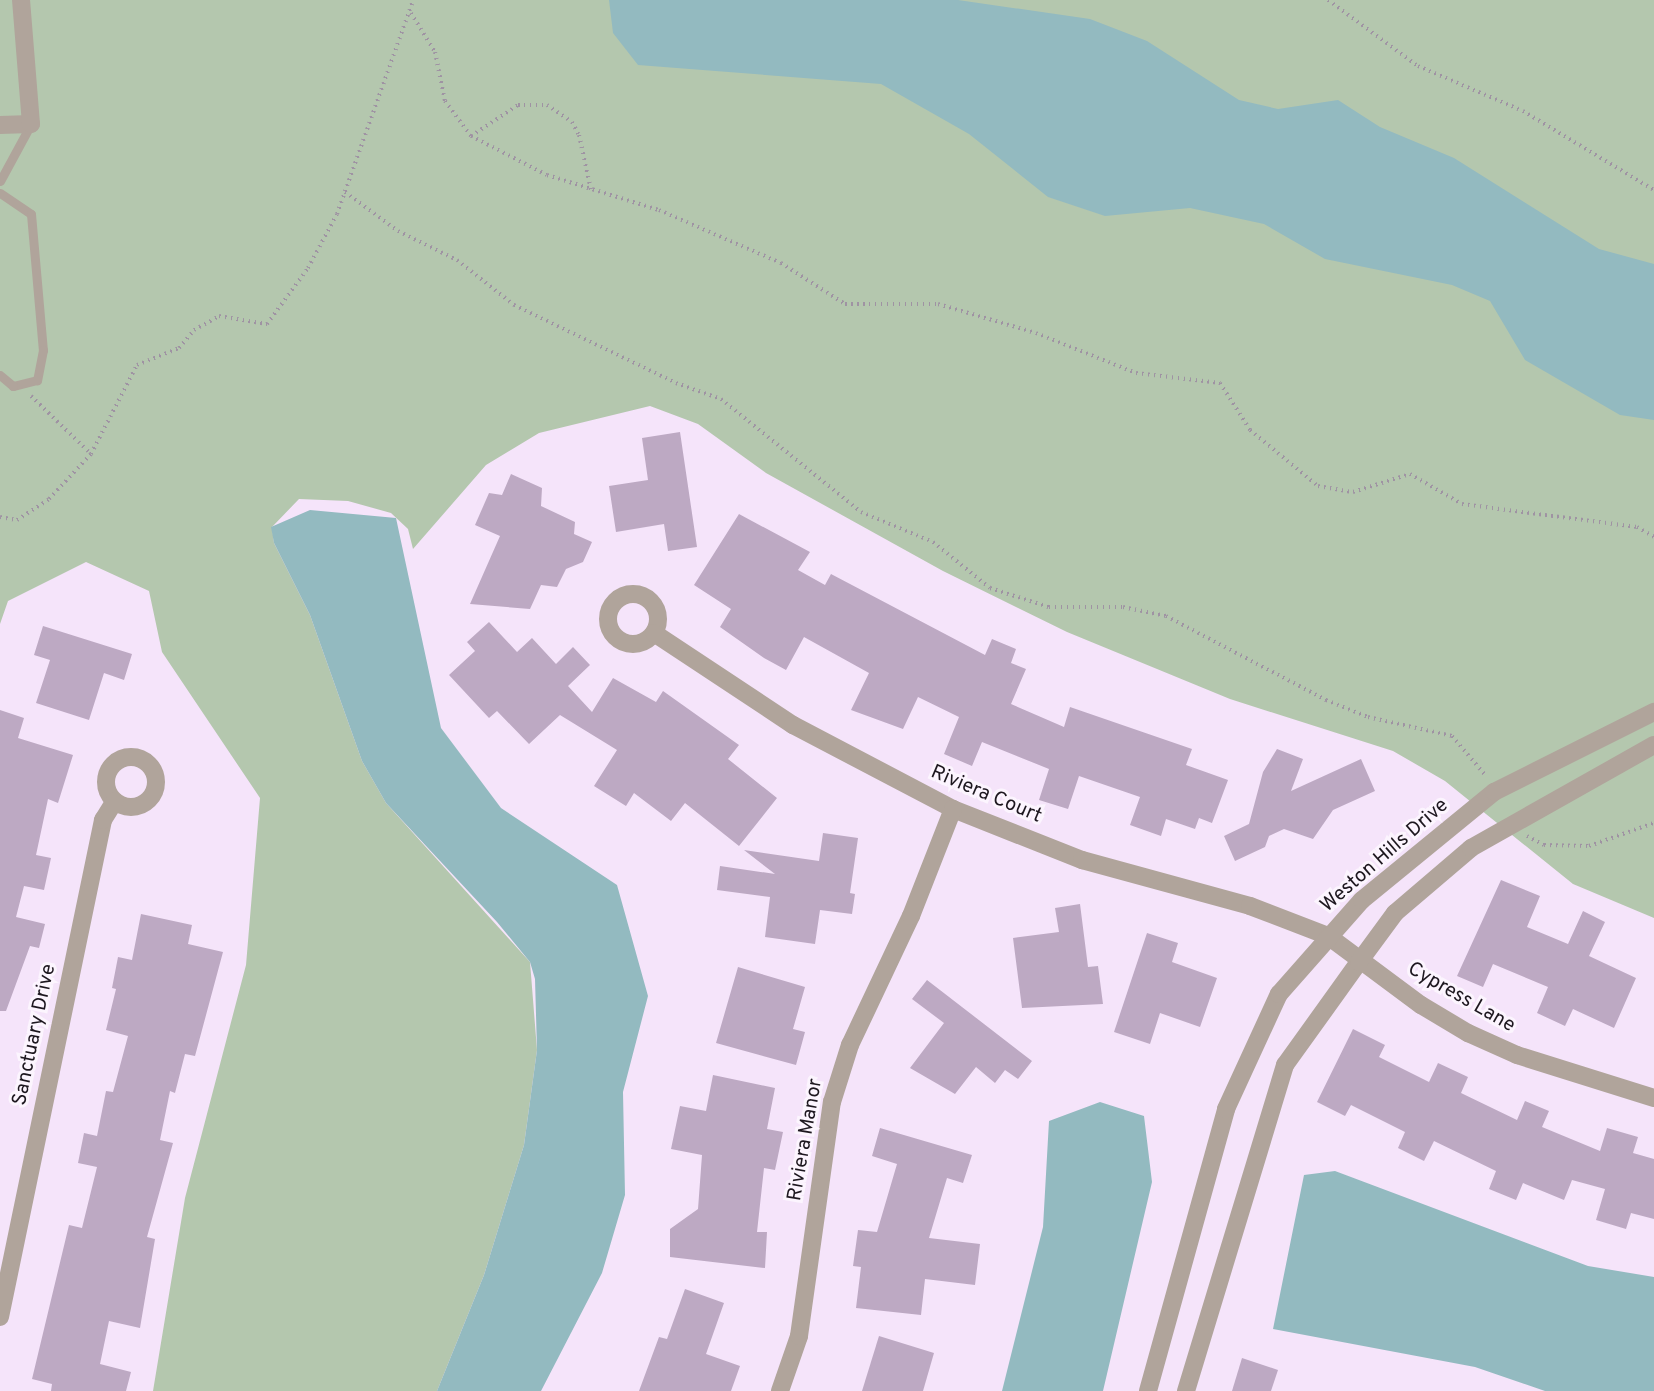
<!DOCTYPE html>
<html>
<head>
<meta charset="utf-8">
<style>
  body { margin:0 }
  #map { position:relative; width:1654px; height:1391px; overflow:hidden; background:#f5e4fa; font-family:Overpass,sans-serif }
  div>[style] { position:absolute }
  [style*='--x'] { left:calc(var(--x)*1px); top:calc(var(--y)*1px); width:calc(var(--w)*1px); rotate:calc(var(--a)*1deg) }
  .green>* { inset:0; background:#b4c7ae }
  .water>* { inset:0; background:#93bac0 }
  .building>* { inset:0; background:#bda9c3 }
  .path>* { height:4px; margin-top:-2px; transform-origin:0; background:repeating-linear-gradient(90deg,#9f93a3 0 1.5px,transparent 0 6px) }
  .lane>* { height:9px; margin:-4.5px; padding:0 4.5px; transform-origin:4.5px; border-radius:4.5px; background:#b0a49b }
  .street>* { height:18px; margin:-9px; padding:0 9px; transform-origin:9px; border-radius:9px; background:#b0a49b }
  .street>.ring { margin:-9px; padding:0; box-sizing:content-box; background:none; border:18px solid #b0a49b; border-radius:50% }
  span { translate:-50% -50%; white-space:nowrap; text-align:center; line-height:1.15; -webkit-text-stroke:6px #fcf5fe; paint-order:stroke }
  .street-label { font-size:20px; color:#1d171f }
</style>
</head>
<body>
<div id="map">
  <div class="green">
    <i style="clip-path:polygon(0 0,1654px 0,1654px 918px,1573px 884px,1445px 781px,1393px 751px,1230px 699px,1067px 632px,943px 571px,766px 473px,698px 424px,650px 406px,539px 433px,486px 465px,413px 549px,408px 529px,391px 513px,348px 501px,299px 499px,272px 527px,274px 543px,310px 615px,362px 761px,386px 803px,530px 962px,537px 1050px,524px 1145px,484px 1275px,437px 1391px,153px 1391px,185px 1198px,246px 965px,260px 798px,162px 652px,149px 591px,86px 562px,8px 601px,0 624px)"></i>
  </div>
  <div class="water">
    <i style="clip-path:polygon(609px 0,958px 0,1090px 19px,1147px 41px,1239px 100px,1278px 109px,1338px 100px,1380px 127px,1454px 158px,1599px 249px,1654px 264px,1654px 420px,1620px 415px,1525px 360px,1490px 301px,1452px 285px,1325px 259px,1264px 224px,1190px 208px,1105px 216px,1048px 197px,969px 134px,881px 84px,638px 65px,613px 33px)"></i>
    <i style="clip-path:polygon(310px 510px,396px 518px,441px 728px,501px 808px,617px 885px,648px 996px,623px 1092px,625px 1195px,602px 1273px,541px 1391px,437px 1391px,484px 1275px,524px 1145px,537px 1050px,535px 979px,530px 962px,497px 922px,386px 803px,362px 761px,310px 615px,274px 543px,271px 527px)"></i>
    <i style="clip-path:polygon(1100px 1102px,1144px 1116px,1152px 1182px,1103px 1391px,1002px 1391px,1043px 1227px,1049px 1121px)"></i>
    <i style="clip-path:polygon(1335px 1171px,1588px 1266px,1654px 1277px,1654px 1391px,1545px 1391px,1475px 1367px,1273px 1329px,1304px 1175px)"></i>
  </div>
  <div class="building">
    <i style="clip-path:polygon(680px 432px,697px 547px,668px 551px,664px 524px,616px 532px,609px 486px,648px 480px,642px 438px)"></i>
    <i style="clip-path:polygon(511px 474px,542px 488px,541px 506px,575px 522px,574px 534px,592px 542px,583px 562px,566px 569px,557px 587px,541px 585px,530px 609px,470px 604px,500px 536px,475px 525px,489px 493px,502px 495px)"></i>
    <i style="clip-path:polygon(739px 514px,810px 552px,798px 570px,825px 585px,831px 574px,985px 655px,992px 639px,1016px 649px,1011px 663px,1026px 669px,1011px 704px,1064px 727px,1070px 707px,1192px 749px,1186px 765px,1228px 780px,1212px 823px,1199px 818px,1195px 829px,1166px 819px,1161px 836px,1130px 825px,1140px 797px,1079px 776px,1068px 809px,1039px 800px,1049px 769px,982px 742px,972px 766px,944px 754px,959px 717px,918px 697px,903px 729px,851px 710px,869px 673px,804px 637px,786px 670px,764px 658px,720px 627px,731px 609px,694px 585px)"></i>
    <i style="clip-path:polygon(489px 622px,517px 652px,532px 638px,556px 664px,573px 647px,590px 665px,568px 686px,592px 712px,613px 678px,656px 702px,663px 691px,739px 745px,728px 759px,777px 798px,739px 846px,685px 803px,671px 821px,634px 793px,626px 806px,594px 786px,617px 750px,560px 715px,529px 744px,497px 711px,489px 718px,449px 675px,475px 651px,467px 642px)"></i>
    <i style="clip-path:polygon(43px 626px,132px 654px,124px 680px,104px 673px,89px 720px,36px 703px,50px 660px,34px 655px)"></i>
    <i style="clip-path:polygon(0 710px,24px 718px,18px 738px,73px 755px,58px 803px,48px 799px,36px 855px,51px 858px,44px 890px,24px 886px,16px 917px,45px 924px,39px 948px,30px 946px,6px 1011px,0 1011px)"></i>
    <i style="clip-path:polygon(1277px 749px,1303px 759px,1291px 791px,1361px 759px,1375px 791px,1333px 810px,1313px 839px,1284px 829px,1269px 836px,1265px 847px,1235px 861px,1224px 836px,1249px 824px,1263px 772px)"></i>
    <i style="clip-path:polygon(823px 833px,858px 838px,850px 893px,855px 894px,852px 914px,820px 910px,815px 944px,765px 937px,770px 897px,717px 890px,720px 866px,775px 874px,744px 850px,819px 861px)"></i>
    <i style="clip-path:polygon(1501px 880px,1540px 896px,1527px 927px,1568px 944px,1583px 911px,1605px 922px,1589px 956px,1636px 978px,1614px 1028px,1573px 1009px,1565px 1026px,1537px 1013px,1548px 987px,1493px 964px,1483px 987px,1457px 976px)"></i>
    <i style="clip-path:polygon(1080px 904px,1088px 967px,1098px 966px,1103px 1004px,1022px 1008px,1013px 938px,1059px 932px,1055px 908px)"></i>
    <i style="clip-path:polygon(141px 914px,192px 925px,188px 944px,223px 952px,195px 1056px,185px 1054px,175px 1093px,170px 1091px,160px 1140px,173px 1143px,147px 1237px,155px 1239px,140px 1328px,109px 1321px,100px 1364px,131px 1372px,126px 1391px,51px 1391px,52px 1384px,32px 1379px,69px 1225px,82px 1228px,97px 1167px,78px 1163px,84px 1133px,97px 1136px,106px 1091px,113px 1092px,128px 1036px,106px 1030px,116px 989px,112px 988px,118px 957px,132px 960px)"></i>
    <i style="clip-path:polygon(1147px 933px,1178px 943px,1172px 962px,1217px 978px,1200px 1027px,1160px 1013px,1150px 1044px,1114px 1032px)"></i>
    <i style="clip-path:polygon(738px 967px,805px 987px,793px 1029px,805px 1032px,796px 1065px,716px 1043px)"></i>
    <i style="clip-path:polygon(927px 980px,1032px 1061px,1018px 1079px,1005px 1070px,995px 1083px,976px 1067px,955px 1094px,910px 1068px,944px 1023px,912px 999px)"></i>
    <i style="clip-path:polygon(1353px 1029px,1385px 1045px,1379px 1057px,1429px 1082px,1438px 1063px,1468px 1077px,1461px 1093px,1517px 1120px,1525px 1101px,1549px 1111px,1542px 1127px,1600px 1151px,1607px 1128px,1638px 1137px,1633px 1153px,1654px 1159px,1654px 1219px,1631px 1213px,1626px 1229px,1596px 1220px,1605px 1189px,1572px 1180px,1564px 1200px,1523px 1183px,1516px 1200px,1489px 1189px,1496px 1171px,1434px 1141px,1424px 1161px,1398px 1148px,1405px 1132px,1351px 1105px,1345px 1116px,1317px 1102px)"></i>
    <i style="clip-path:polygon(713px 1075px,775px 1088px,767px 1129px,783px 1132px,775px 1170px,764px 1168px,757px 1232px,767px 1232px,765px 1268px,670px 1257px,670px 1229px,698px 1209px,702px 1155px,671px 1149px,680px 1106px,706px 1111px)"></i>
    <i style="clip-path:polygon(880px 1128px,972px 1155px,963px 1183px,947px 1178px,929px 1238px,980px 1244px,975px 1285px,925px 1279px,921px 1315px,856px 1308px,861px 1267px,853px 1266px,858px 1230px,877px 1232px,897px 1164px,872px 1156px)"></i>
    <i style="clip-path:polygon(685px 1289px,724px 1303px,706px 1354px,740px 1366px,731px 1391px,639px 1391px,659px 1337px,667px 1339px)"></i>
    <i style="clip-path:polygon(879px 1336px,934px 1353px,923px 1391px,862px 1391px)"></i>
    <i style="clip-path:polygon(1242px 1358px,1278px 1370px,1271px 1391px,1232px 1391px)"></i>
  </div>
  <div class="path">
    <i style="--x:1328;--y:0;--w:112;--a:36.3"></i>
    <i style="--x:1418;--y:66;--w:114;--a:23.2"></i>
    <i style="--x:1523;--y:111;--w:153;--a:31.1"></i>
    <i style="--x:411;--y:13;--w:46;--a:58.4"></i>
    <i style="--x:435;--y:52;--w:50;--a:78.5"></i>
    <i style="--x:445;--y:101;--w:44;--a:53.4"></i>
    <i style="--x:471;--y:136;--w:85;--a:27.2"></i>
    <i style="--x:547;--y:175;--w:117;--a:17.4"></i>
    <i style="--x:659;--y:210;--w:133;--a:23.5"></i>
    <i style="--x:781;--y:263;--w:76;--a:32.6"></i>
    <i style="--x:845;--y:304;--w:93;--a:0"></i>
    <i style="--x:938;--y:304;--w:102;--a:16.5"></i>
    <i style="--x:1036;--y:333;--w:108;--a:21.8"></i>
    <i style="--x:1136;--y:373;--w:85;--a:6.8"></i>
    <i style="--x:1220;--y:383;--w:56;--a:57.4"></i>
    <i style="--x:1250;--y:430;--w:88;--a:39.5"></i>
    <i style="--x:1318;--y:486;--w:36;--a:10"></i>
    <i style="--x:1353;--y:492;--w:60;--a:-17.5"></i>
    <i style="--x:1410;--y:474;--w:60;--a:30"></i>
    <i style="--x:1462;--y:504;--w:177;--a:7.5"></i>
    <i style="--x:1637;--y:527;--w:20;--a:30"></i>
    <i style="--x:471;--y:136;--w:56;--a:-33.4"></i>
    <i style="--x:518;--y:105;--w:29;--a:0"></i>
    <i style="--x:547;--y:105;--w:30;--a:34"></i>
    <i style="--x:572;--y:122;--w:15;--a:62"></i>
    <i style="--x:579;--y:135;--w:56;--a:77.7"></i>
    <i style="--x:345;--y:192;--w:66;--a:36.3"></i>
    <i style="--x:398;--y:231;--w:66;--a:26.2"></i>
    <i style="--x:457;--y:260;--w:73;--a:38.3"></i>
    <i style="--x:514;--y:305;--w:180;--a:25.7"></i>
    <i style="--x:676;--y:383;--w:48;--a:19.6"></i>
    <i style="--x:721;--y:399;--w:180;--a:38.9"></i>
    <i style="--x:861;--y:512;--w:78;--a:22.6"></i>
    <i style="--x:933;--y:542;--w:73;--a:38.9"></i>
    <i style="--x:990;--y:588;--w:62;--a:17.9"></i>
    <i style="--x:1049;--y:607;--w:74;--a:0"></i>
    <i style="--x:1123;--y:607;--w:44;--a:11.8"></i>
    <i style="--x:1166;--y:616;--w:181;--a:27.7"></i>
    <i style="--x:1326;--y:700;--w:45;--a:22"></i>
    <i style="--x:1368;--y:717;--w:86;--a:12.7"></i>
    <i style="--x:1452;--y:736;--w:52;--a:49.6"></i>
    <i style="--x:31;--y:396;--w:83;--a:44"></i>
    <i style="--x:0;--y:517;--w:17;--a:10"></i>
    <i style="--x:17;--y:520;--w:38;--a:-33"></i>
    <i style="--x:49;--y:499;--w:62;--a:-47"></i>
    <i style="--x:91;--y:454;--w:100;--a:-62.7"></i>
    <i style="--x:137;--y:365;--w:45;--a:-22"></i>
    <i style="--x:179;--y:348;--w:23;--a:-50"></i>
    <i style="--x:194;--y:330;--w:29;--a:-29"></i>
    <i style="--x:219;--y:316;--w:49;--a:9.5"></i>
    <i style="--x:267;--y:324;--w:69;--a:-53.8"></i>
    <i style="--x:308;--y:268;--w:61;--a:-61.8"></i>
    <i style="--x:337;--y:214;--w:227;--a:-70.4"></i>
    <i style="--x:1527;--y:836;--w:19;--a:28"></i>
    <i style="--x:1544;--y:845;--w:45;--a:1.3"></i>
    <i style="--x:1589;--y:846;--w:69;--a:-19.5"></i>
  </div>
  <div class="lane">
    <i style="--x:0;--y:181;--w:65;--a:-61.5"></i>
    <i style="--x:0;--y:193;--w:37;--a:34"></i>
    <i style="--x:31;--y:214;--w:137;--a:85"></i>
    <i style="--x:43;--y:350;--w:31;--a:101"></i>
    <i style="--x:37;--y:380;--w:25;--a:166"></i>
    <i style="--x:13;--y:386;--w:17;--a:-140"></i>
  </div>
  <div class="street">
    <i style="--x:0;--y:125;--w:31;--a:-2"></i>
    <i style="--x:31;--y:124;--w:124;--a:-94.6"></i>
    <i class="ring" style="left:608px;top:594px;width:32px;height:32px"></i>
    <i style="--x:654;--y:633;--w:167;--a:33.5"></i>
    <i style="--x:793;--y:725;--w:181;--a:27.7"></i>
    <i style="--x:953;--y:809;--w:139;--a:21.6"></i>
    <i style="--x:1082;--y:860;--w:174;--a:15.3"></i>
    <i style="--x:1250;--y:906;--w:84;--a:21"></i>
    <i style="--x:1328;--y:936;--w:116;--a:36.6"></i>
    <i style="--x:1421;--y:1005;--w:55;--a:30.8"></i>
    <i style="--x:1468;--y:1033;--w:54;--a:24.2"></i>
    <i style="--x:1517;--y:1055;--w:144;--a:17.4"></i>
    <i class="ring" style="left:106px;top:757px;width:32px;height:32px"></i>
    <i style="--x:0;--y:1317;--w:508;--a:-78.29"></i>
    <i style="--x:103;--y:820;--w:22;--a:-58"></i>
    <i style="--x:780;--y:1391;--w:58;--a:-70.9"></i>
    <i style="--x:799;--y:1336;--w:236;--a:-82"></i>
    <i style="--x:832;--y:1102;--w:60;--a:-72.5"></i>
    <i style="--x:850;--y:1045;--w:143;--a:-64.7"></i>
    <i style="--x:911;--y:916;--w:115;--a:-68.6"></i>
    <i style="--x:1148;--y:1391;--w:293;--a:-74.5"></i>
    <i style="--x:1226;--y:1109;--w:127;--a:-65.3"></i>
    <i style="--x:1279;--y:994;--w:125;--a:-48.6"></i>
    <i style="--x:1362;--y:900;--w:171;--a:-39.3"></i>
    <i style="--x:1494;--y:792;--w:179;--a:-26.6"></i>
    <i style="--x:1186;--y:1391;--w:341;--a:-73.1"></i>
    <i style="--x:1285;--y:1065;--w:127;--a:-54.3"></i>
    <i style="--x:1359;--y:962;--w:61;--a:-53.7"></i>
    <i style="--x:1395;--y:913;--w:100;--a:-40.5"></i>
    <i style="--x:1471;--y:848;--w:210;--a:-29.4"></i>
  </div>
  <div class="street-label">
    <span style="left:986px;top:795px;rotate:23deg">Riviera Court</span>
    <span style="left:1385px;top:856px;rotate:-41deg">Weston Hills Drive</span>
    <span style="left:1461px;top:998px;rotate:30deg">Cypress Lane</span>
    <span style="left:35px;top:1035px;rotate:-78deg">Sanctuary Drive</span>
    <span style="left:806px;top:1140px;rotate:-80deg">Riviera Manor</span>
  </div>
</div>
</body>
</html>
